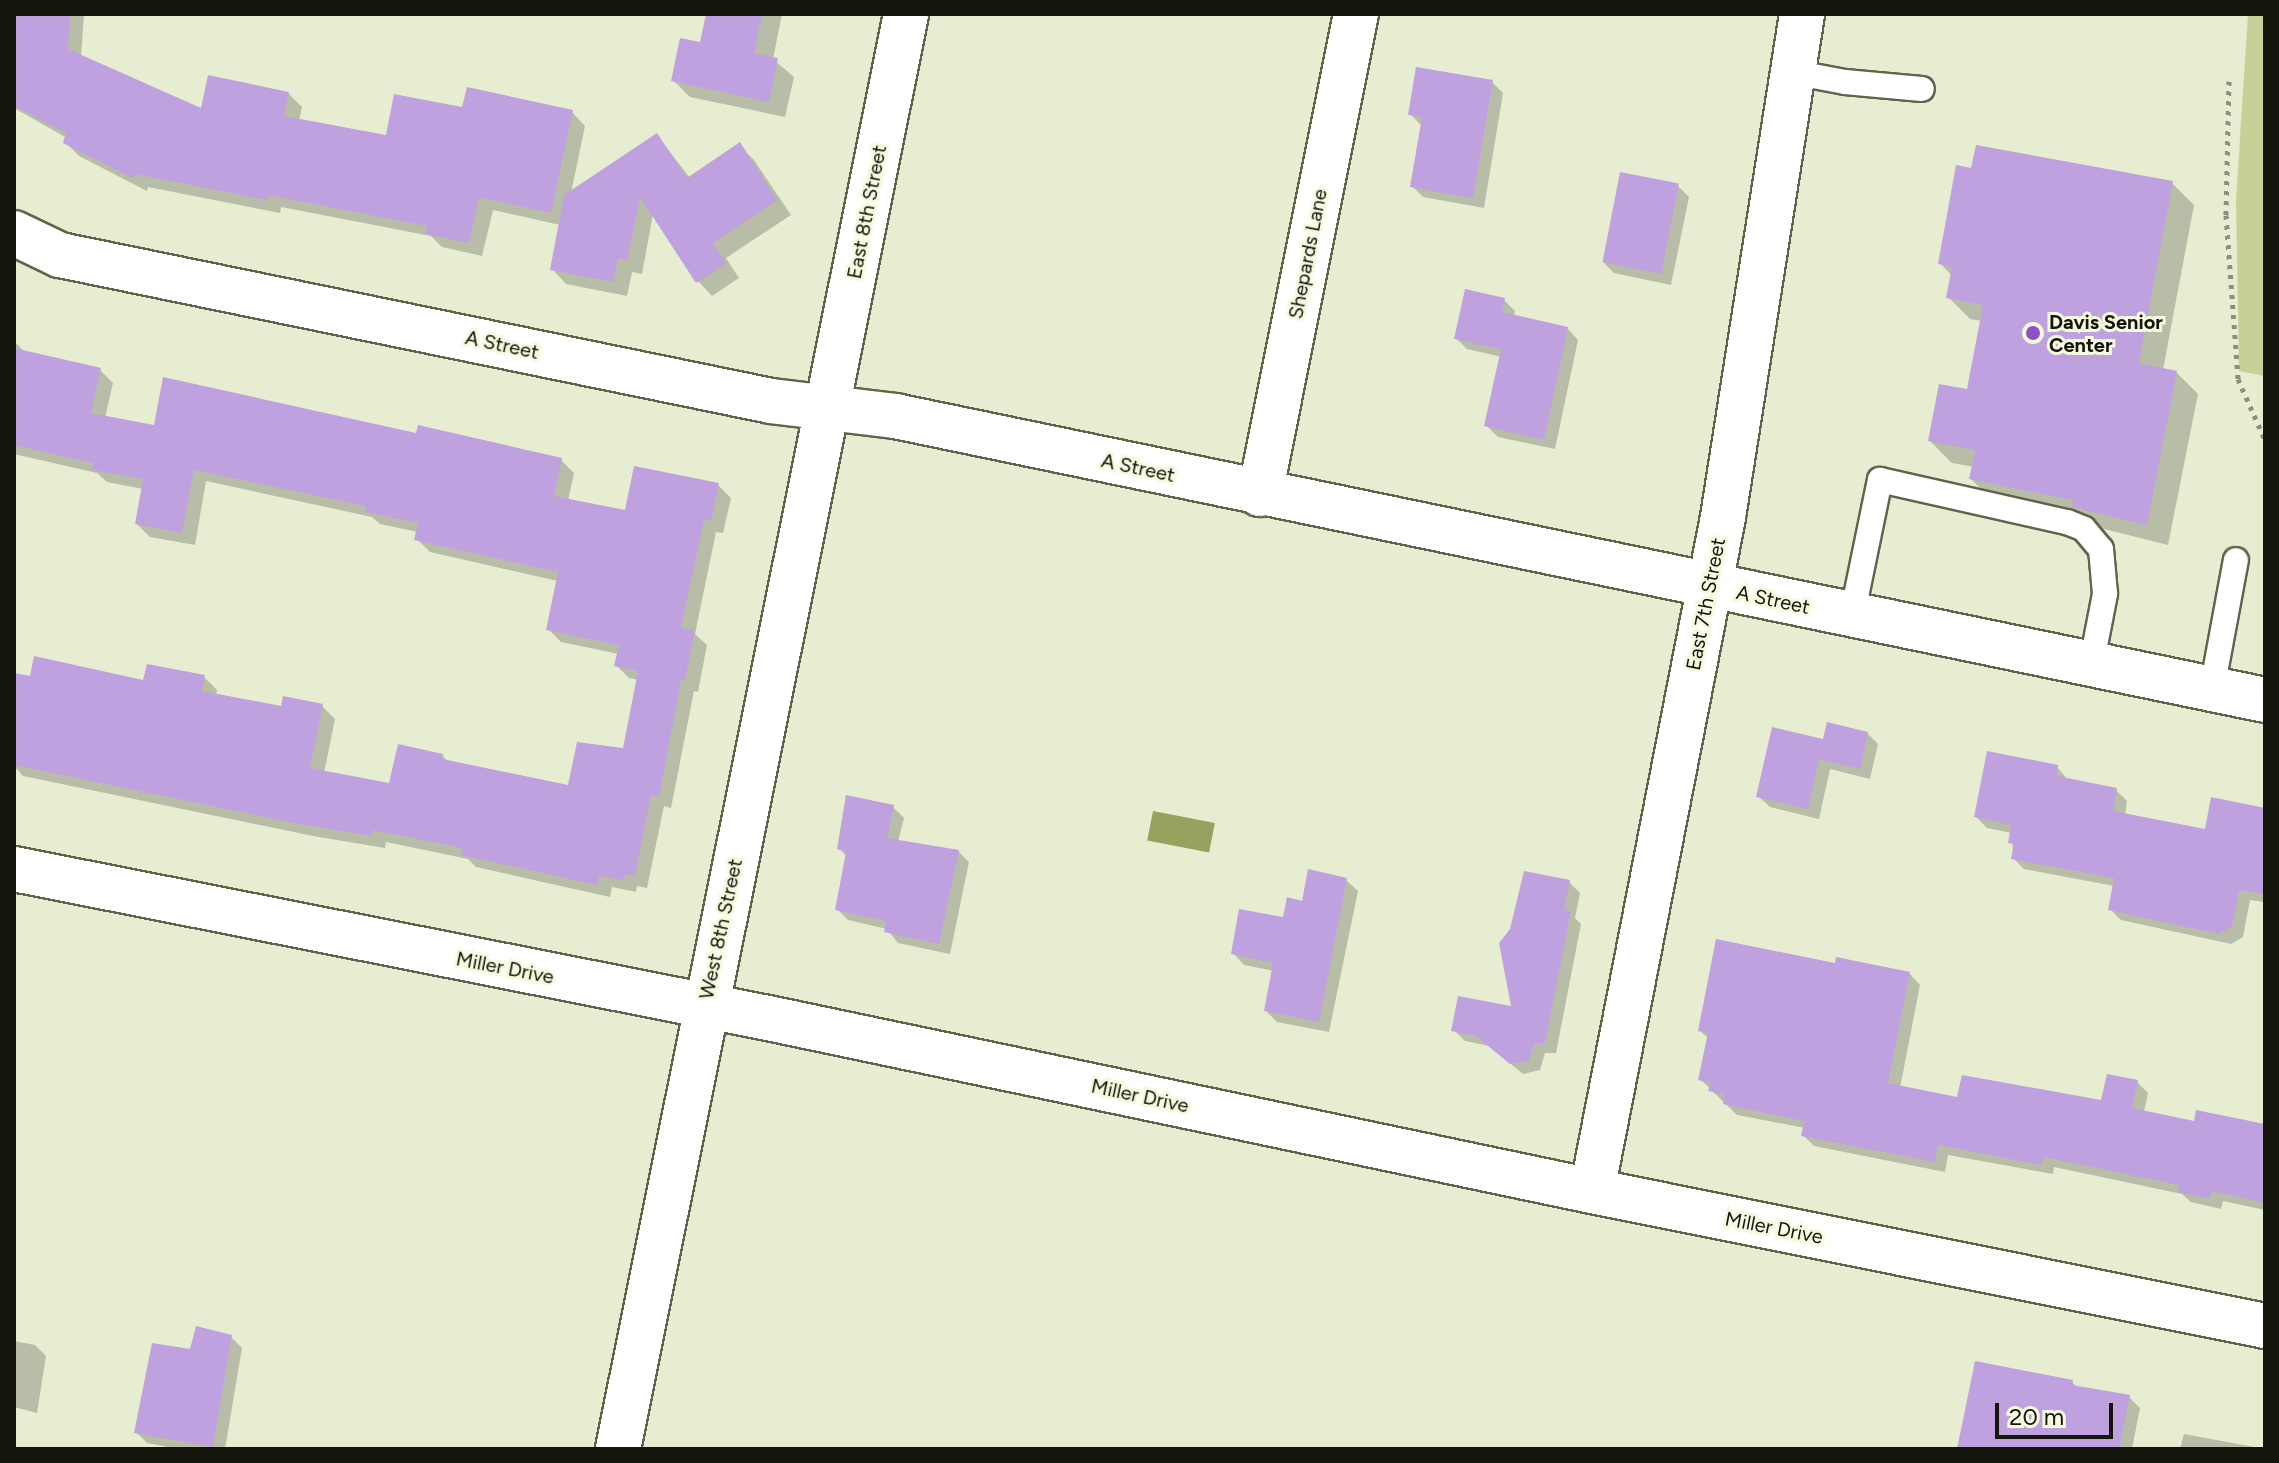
<!DOCTYPE html>
<html>
<head>
<meta charset="utf-8">
<style>
  body { margin:0 }
  #map { position:relative; width:2279px; height:1463px; overflow:hidden; background:#e7edd1; font-family:Figtree,sans-serif }
  div>[style] { position:absolute }
  [style*='--x'] { left:calc(var(--x)*1px); top:calc(var(--y)*1px); width:calc(var(--w)*1px); rotate:calc(var(--a)*1deg) }
  .green>* { inset:0; background:#c6d198 }
  .water>* { inset:0; background:#97a25e; transform-origin:0 0 }
  .shadow>* { inset:0; background:#0003 }
  .building>* { inset:0; background:#c0a1df; transform-origin:0 0 }
  .path>* { height:5px; margin-top:-2.5px; transform-origin:0; background:repeating-linear-gradient(90deg,#8c8f7c 0 4px,transparent 0 10px) }
  .roads { filter:drop-shadow(2px 0 #60644c) drop-shadow(-2px 0 #60644c) drop-shadow(0 2px #60644c) drop-shadow(0 -2px #60644c) }
  .lane>* { height:24px; margin:-12px; padding:0 12px; transform-origin:12px; border-radius:12px; background:#fff }
  .street>* { height:44px; margin:-22px; padding:0 22px; transform-origin:22px; border-radius:22px; background:#fff }
  .secondary>* { height:44px; margin:-22px; padding:0 22px; transform-origin:22px; border-radius:22px; background:#fff }
  .dots>* { width:22px; height:22px; translate:-50% -50%; box-sizing:border-box; border:4px solid #f5fade; border-radius:50% }
  span { translate:-50% -50%; white-space:nowrap; text-align:center; line-height:1.15; -webkit-text-stroke:6px #f5fade; paint-order:stroke }
  .street-label { font-size:20px; color:#14150c }
  .poi-label { font-size:20px; color:#14150c; font-weight:700 }
  .left { translate:0 -50%; text-align:left }
  .frame { position:absolute; inset:0; border:16px solid #14150c; pointer-events:none }
  .scale { position:absolute; left:1995px; top:1403px; width:118px; height:36px; box-sizing:border-box; border:4px solid #14150c; border-top:0; padding-left:10px; font-size:24px; line-height:28px; white-space:nowrap; color:#14150c; -webkit-text-stroke:6px #f5fade; paint-order:stroke }
</style>
</head>
<body>
<div id="map">
  <div class="green">
    <i style="clip-path:polygon(2248px 14px,2265px 14px,2265px 376px,2239px 371px,2236px 200px)"></i>
  </div>
  <div class="water">
    <i style="left:1153px;top:811px;width:63px;height:30px;rotate:11deg"></i>
  </div>
  <div class="shadow">
    <i style="clip-path:polygon(14px 14px,84px 14px,81px 57px,202px 111px,288px 93px,302px 107px,299px 120px,387px 138px,464px 110px,572px 112px,585px 126px,571px 193px,657px 135px,690px 178px,739px 145px,754px 160px,791px 215px,726px 258px,739px 278px,712px 296px,698px 281px,653px 214px,642px 274px,632px 272px,627px 296px,566px 284px,552px 269px,560px 225px,493px 210px,482px 256px,442px 247px,431px 236px,281px 207px,280px 213px,148px 187px,147px 191px,79px 156px,65px 142px,67px 138px,14px 108px)"></i>
    <i style="clip-path:polygon(708px 14px,782px 14px,773px 59px,794px 77px,785px 117px,690px 97px,673px 80px,701px 45px)"></i>
    <i style="clip-path:polygon(1492px 82px,1503px 93px,1484px 208px,1423px 197px,1412px 186px,1422px 126px,1410px 114px)"></i>
    <i style="clip-path:polygon(2172px 183px,2194px 205px,2163px 370px,2176px 372px,2198px 394px,2168px 545px,1993px 501px,1971px 479px,1974px 467px,1952px 463px,1930px 441px,1969px 392px,1982px 321px,1970px 319px,1948px 297px,1952px 276px,1940px 263px)"></i>
    <i style="clip-path:polygon(1678px 186px,1689px 197px,1671px 285px,1614px 273px,1603px 262px)"></i>
    <i style="clip-path:polygon(1504px 300px,1515px 311px,1514px 317px,1567px 328px,1578px 340px,1555px 449px,1498px 437px,1487px 426px,1502px 357px,1467px 349px,1456px 338px)"></i>
    <i style="clip-path:polygon(14px 341px,25px 352px,100px 370px,113px 383px,105px 418px,156px 427px,418px 436px,561px 460px,574px 473px,568px 501px,626px 512px,718px 485px,731px 498px,723px 533px,716px 532px,695px 634px,707px 645px,698px 692px,694px 691px,671px 808px,664px 806px,647px 888px,637px 886px,636px 892px,612px 887px,610px 897px,476px 867px,468px 859px,386px 842px,385px 848px,313px 836px,23px 776px,14px 766px,14px 675px,145px 683px,204px 677px,217px 690px,216px 696px,282px 709px,322px 706px,335px 719px,324px 773px,391px 786px,442px 755px,449px 763px,570px 788px,624px 750px,639px 680px,629px 678px,616px 665px,619px 654px,561px 642px,548px 629px,558px 581px,430px 552px,417px 539px,418px 532px,380px 524px,372px 517px,206px 481px,195px 545px,150px 537px,137px 524px,143px 489px,107px 482px,97px 473px,14px 454px)"></i>
    <i style="clip-path:polygon(1867px 733px,1878px 744px,1870px 779px,1830px 769px,1819px 819px,1770px 807px,1758px 796px,1824px 741px)"></i>
    <i style="clip-path:polygon(2057px 767px,2068px 780px,2116px 790px,2127px 801px,2125px 816px,2206px 831px,2265px 811px,2265px 902px,2250px 900px,2243px 937px,2231px 944px,2121px 920px,2110px 909px,2114px 886px,2024px 869px,2013px 858px,2012px 833px,1987px 828px,1976px 817px)"></i>
    <i style="clip-path:polygon(893px 807px,904px 818px,898px 842px,958px 851px,969px 862px,950px 954px,898px 943px,887px 929px,848px 920px,837px 909px,847px 857px,839px 848px)"></i>
    <i style="clip-path:polygon(1346px 880px,1358px 891px,1329px 1032px,1277px 1022px,1266px 1011px,1274px 971px,1244px 965px,1233px 953px,1304px 903px)"></i>
    <i style="clip-path:polygon(1569px 882px,1580px 893px,1575px 918px,1581px 924px,1556px 1053px,1545px 1053px,1540px 1070px,1523px 1074px,1489px 1046px,1465px 1041px,1454px 1030px,1513px 1008px)"></i>
    <i style="clip-path:polygon(1836px 965px,1909px 973px,1920px 985px,1900px 1088px,1959px 1099px,2103px 1102px,2137px 1082px,2148px 1093px,2144px 1112px,2196px 1123px,2265px 1125px,2265px 1210px,2223px 1201px,2221px 1209px,2191px 1202px,2182px 1194px,2054px 1167px,2053px 1174px,1948px 1155px,1945px 1172px,1814px 1146px,1803px 1135px,1805px 1128px,1737px 1115px,1701px 1080px,1709px 1039px,1700px 1031px)"></i>
    <i style="clip-path:polygon(231px 1337px,242px 1348px,225px 1449px,178px 1449px,147px 1443px,136px 1432px,191px 1351px)"></i>
    <i style="clip-path:polygon(14px 1341px,35px 1345px,46px 1356px,37px 1413px,14px 1407px)"></i>
    <i style="clip-path:polygon(2072px 1382px,2078px 1388px,2129px 1397px,2140px 1408px,2132px 1449px,1959px 1449px)"></i>
    <i style="clip-path:polygon(2184px 1434px,2265px 1449px,2180px 1449px)"></i>
  </div>
  <div class="building">
    <i style="clip-path:polygon(14px 14px,70px 14px,68px 49px,201px 108px,208px 75px,289px 92px,284px 116px,386px 135px,394px 94px,462px 107px,467px 87px,573px 110px,551px 213px,479px 197px,469px 243px,426px 234px,427px 226px,268px 195px,267px 200px,135px 174px,133px 178px,63px 143px,66px 133px,14px 106px)"></i>
    <i style="clip-path:polygon(706px 14px,762px 14px,754px 53px,778px 58px,769px 102px,671px 81px,680px 38px,700px 42px)"></i>
    <i style="clip-path:polygon(1416px 67px,1493px 80px,1473px 198px,1410px 187px,1422px 117px,1408px 115px)"></i>
    <i style="clip-path:polygon(657px 133px,687px 178px,740px 142px,777px 200px,713px 243px,726px 263px,696px 283px,640px 197px,627px 260px,618px 258px,613px 282px,550px 270px,564px 195px)"></i>
    <i style="clip-path:polygon(1976px 145px,2173px 181px,2139px 363px,2177px 371px,2147px 525px,2072px 507px,2073px 500px,1969px 479px,1975px 450px,1928px 441px,1939px 384px,1967px 389px,1983px 305px,1946px 298px,1952px 267px,1938px 264px,1956px 165px,1971px 168px)"></i>
    <i style="left:1620px;top:172px;width:60px;height:92px;rotate:11deg"></i>
    <i style="clip-path:polygon(1465px 289px,1505px 298px,1502px 312px,1568px 327px,1544px 440px,1484px 426px,1501px 349px,1454px 339px)"></i>
    <i style="clip-path:polygon(14px 348px,101px 368px,91px 413px,154px 425px,163px 377px,416px 433px,418px 425px,562px 458px,554px 496px,625px 510px,634px 466px,719px 483px,711px 521px,704px 520px,681px 628px,695px 631px,685px 680px,681px 680px,659px 796px,651px 795px,635px 876px,625px 874px,624px 880px,599px 876px,597px 885px,461px 855px,463px 848px,373px 830px,372px 836px,299px 824px,14px 765px,14px 673px,30px 676px,34px 656px,143px 680px,147px 664px,205px 675px,202px 691px,281px 706px,283px 696px,323px 704px,310px 768px,389px 783px,398px 744px,443px 754px,442px 759px,568px 785px,577px 742px,623px 748px,638px 671px,614px 666px,619px 645px,546px 630px,558px 572px,414px 540px,418px 523px,365px 512px,366px 506px,194px 470px,182px 533px,135px 524px,143px 479px,92px 470px,93px 463px,14px 445px)"></i>
    <i style="clip-path:polygon(1827px 722px,1868px 732px,1860px 769px,1819px 759px,1808px 809px,1756px 797px,1772px 727px,1823px 739px)"></i>
    <i style="clip-path:polygon(1987px 751px,2058px 765px,2057px 776px,2117px 788px,2113px 811px,2205px 829px,2211px 797px,2265px 808px,2265px 894px,2239px 890px,2232px 926px,2219px 934px,2108px 910px,2114px 878px,2011px 859px,2014px 844px,2008px 843px,2011px 825px,1974px 817px)"></i>
    <i style="clip-path:polygon(846px 795px,894px 805px,887px 838px,959px 850px,939px 944px,884px 932px,886px 921px,835px 910px,846px 852px,837px 849px)"></i>
    <i style="clip-path:polygon(1308px 869px,1347px 878px,1319px 1022px,1264px 1011px,1273px 963px,1231px 954px,1239px 909px,1283px 917px,1287px 897px,1302px 901px)"></i>
    <i style="clip-path:polygon(1524px 871px,1570px 880px,1564px 910px,1571px 911px,1545px 1043px,1534px 1043px,1529px 1060px,1510px 1064px,1476px 1036px,1451px 1031px,1458px 996px,1511px 1006px,1499px 943px,1510px 929px)"></i>
    <i style="clip-path:polygon(1716px 939px,1835px 963px,1836px 957px,1910px 972px,1888px 1083px,1957px 1097px,1962px 1075px,2101px 1100px,2107px 1074px,2138px 1080px,2132px 1108px,2194px 1121px,2196px 1110px,2265px 1124px,2265px 1203px,2212px 1191px,2210px 1199px,2178px 1192px,2179px 1185px,2044px 1157px,2042px 1165px,1938px 1145px,1935px 1162px,1801px 1136px,1804px 1121px,1723px 1104px,1725px 1095px,1708px 1091px,1711px 1083px,1698px 1080px,1708px 1033px,1698px 1031px)"></i>
    <i style="clip-path:polygon(196px 1326px,232px 1335px,213px 1447px,134px 1433px,152px 1343px,190px 1349px)"></i>
    <i style="clip-path:polygon(1975px 1361px,2073px 1380px,2072px 1385px,2130px 1395px,2119px 1449px,1957px 1449px)"></i>
  </div>
  <div class="path">
    <i style="--x:2229;--y:81;--w:134;--a:91.3"></i>
    <i style="--x:2226;--y:215;--w:164;--a:85.8"></i>
    <i style="--x:2238;--y:379;--w:67;--a:66.1"></i>
  </div>
  <div class="roads">
    <div class="lane">
      <i style="--x:1792;--y:72;--w:54;--a:10.7"></i>
      <i style="--x:1845;--y:82;--w:77;--a:5.2"></i>
      <i style="--x:1852;--y:616;--w:139;--a:-78.4"></i>
      <i style="--x:1880;--y:480;--w:192;--a:12.7"></i>
      <i style="--x:2067;--y:522;--w:18;--a:22"></i>
      <i style="--x:2084;--y:529;--w:26;--a:50"></i>
      <i style="--x:2101;--y:549;--w:45;--a:84.9"></i>
      <i style="--x:2105;--y:594;--w:73;--a:101"></i>
      <i style="--x:2212;--y:689;--w:131;--a:-79.5"></i>
    </div>
    <div class="street">
      <i style="--x:14;--y:233;--w:51;--a:25.6"></i>
      <i style="--x:60;--y:255;--w:726;--a:11.6"></i>
      <i style="--x:771;--y:401;--w:125;--a:6.9"></i>
      <i style="--x:895;--y:416;--w:1399;--a:11.71"></i>
      <i style="--x:1260;--y:494;--w:490;--a:-78.7"></i>
      <i style="--x:14;--y:869;--w:769;--a:11.18"></i>
      <i style="--x:768;--y:1018;--w:842;--a:11.86"></i>
      <i style="--x:1592;--y:1191;--w:686;--a:11.34"></i>
      <i style="--x:1592;--y:1191;--w:687;--a:-79"></i>
      <i style="--x:1723;--y:517;--w:509;--a:-81.07"></i>
    </div>
    <div class="secondary">
      <i style="--x:618;--y:1449;--w:1464;--a:-78.65"></i>
    </div>
  </div>
  <div class="dots">
    <i style="left:2033px;top:333px;background:#904fc5"></i>
  </div>
  <div class="street-label">
    <span style="left:867px;top:212px;rotate:-79deg">East 8th Street</span>
    <span style="left:1308px;top:254px;rotate:-79deg">Shepards Lane</span>
    <span style="left:502px;top:345px;rotate:12deg">A Street</span>
    <span style="left:1138px;top:468px;rotate:12deg">A Street</span>
    <span style="left:1773px;top:600px;rotate:12deg">A Street</span>
    <span style="left:1706px;top:604px;rotate:-79deg">East 7th Street</span>
    <span style="left:721px;top:929px;rotate:-78deg">West 8th Street</span>
    <span style="left:505px;top:968px;rotate:11deg">Miller Drive</span>
    <span style="left:1140px;top:1096px;rotate:12deg">Miller Drive</span>
    <span style="left:1774px;top:1228px;rotate:11deg">Miller Drive</span>
  </div>
  <div class="poi-label">
    <span class="left" style="left:2049px;top:334px">Davis Senior<br>Center</span>
  </div>
  <div class="frame"></div>
  <div class="scale">20 m</div>
</div>
</body>
</html>
